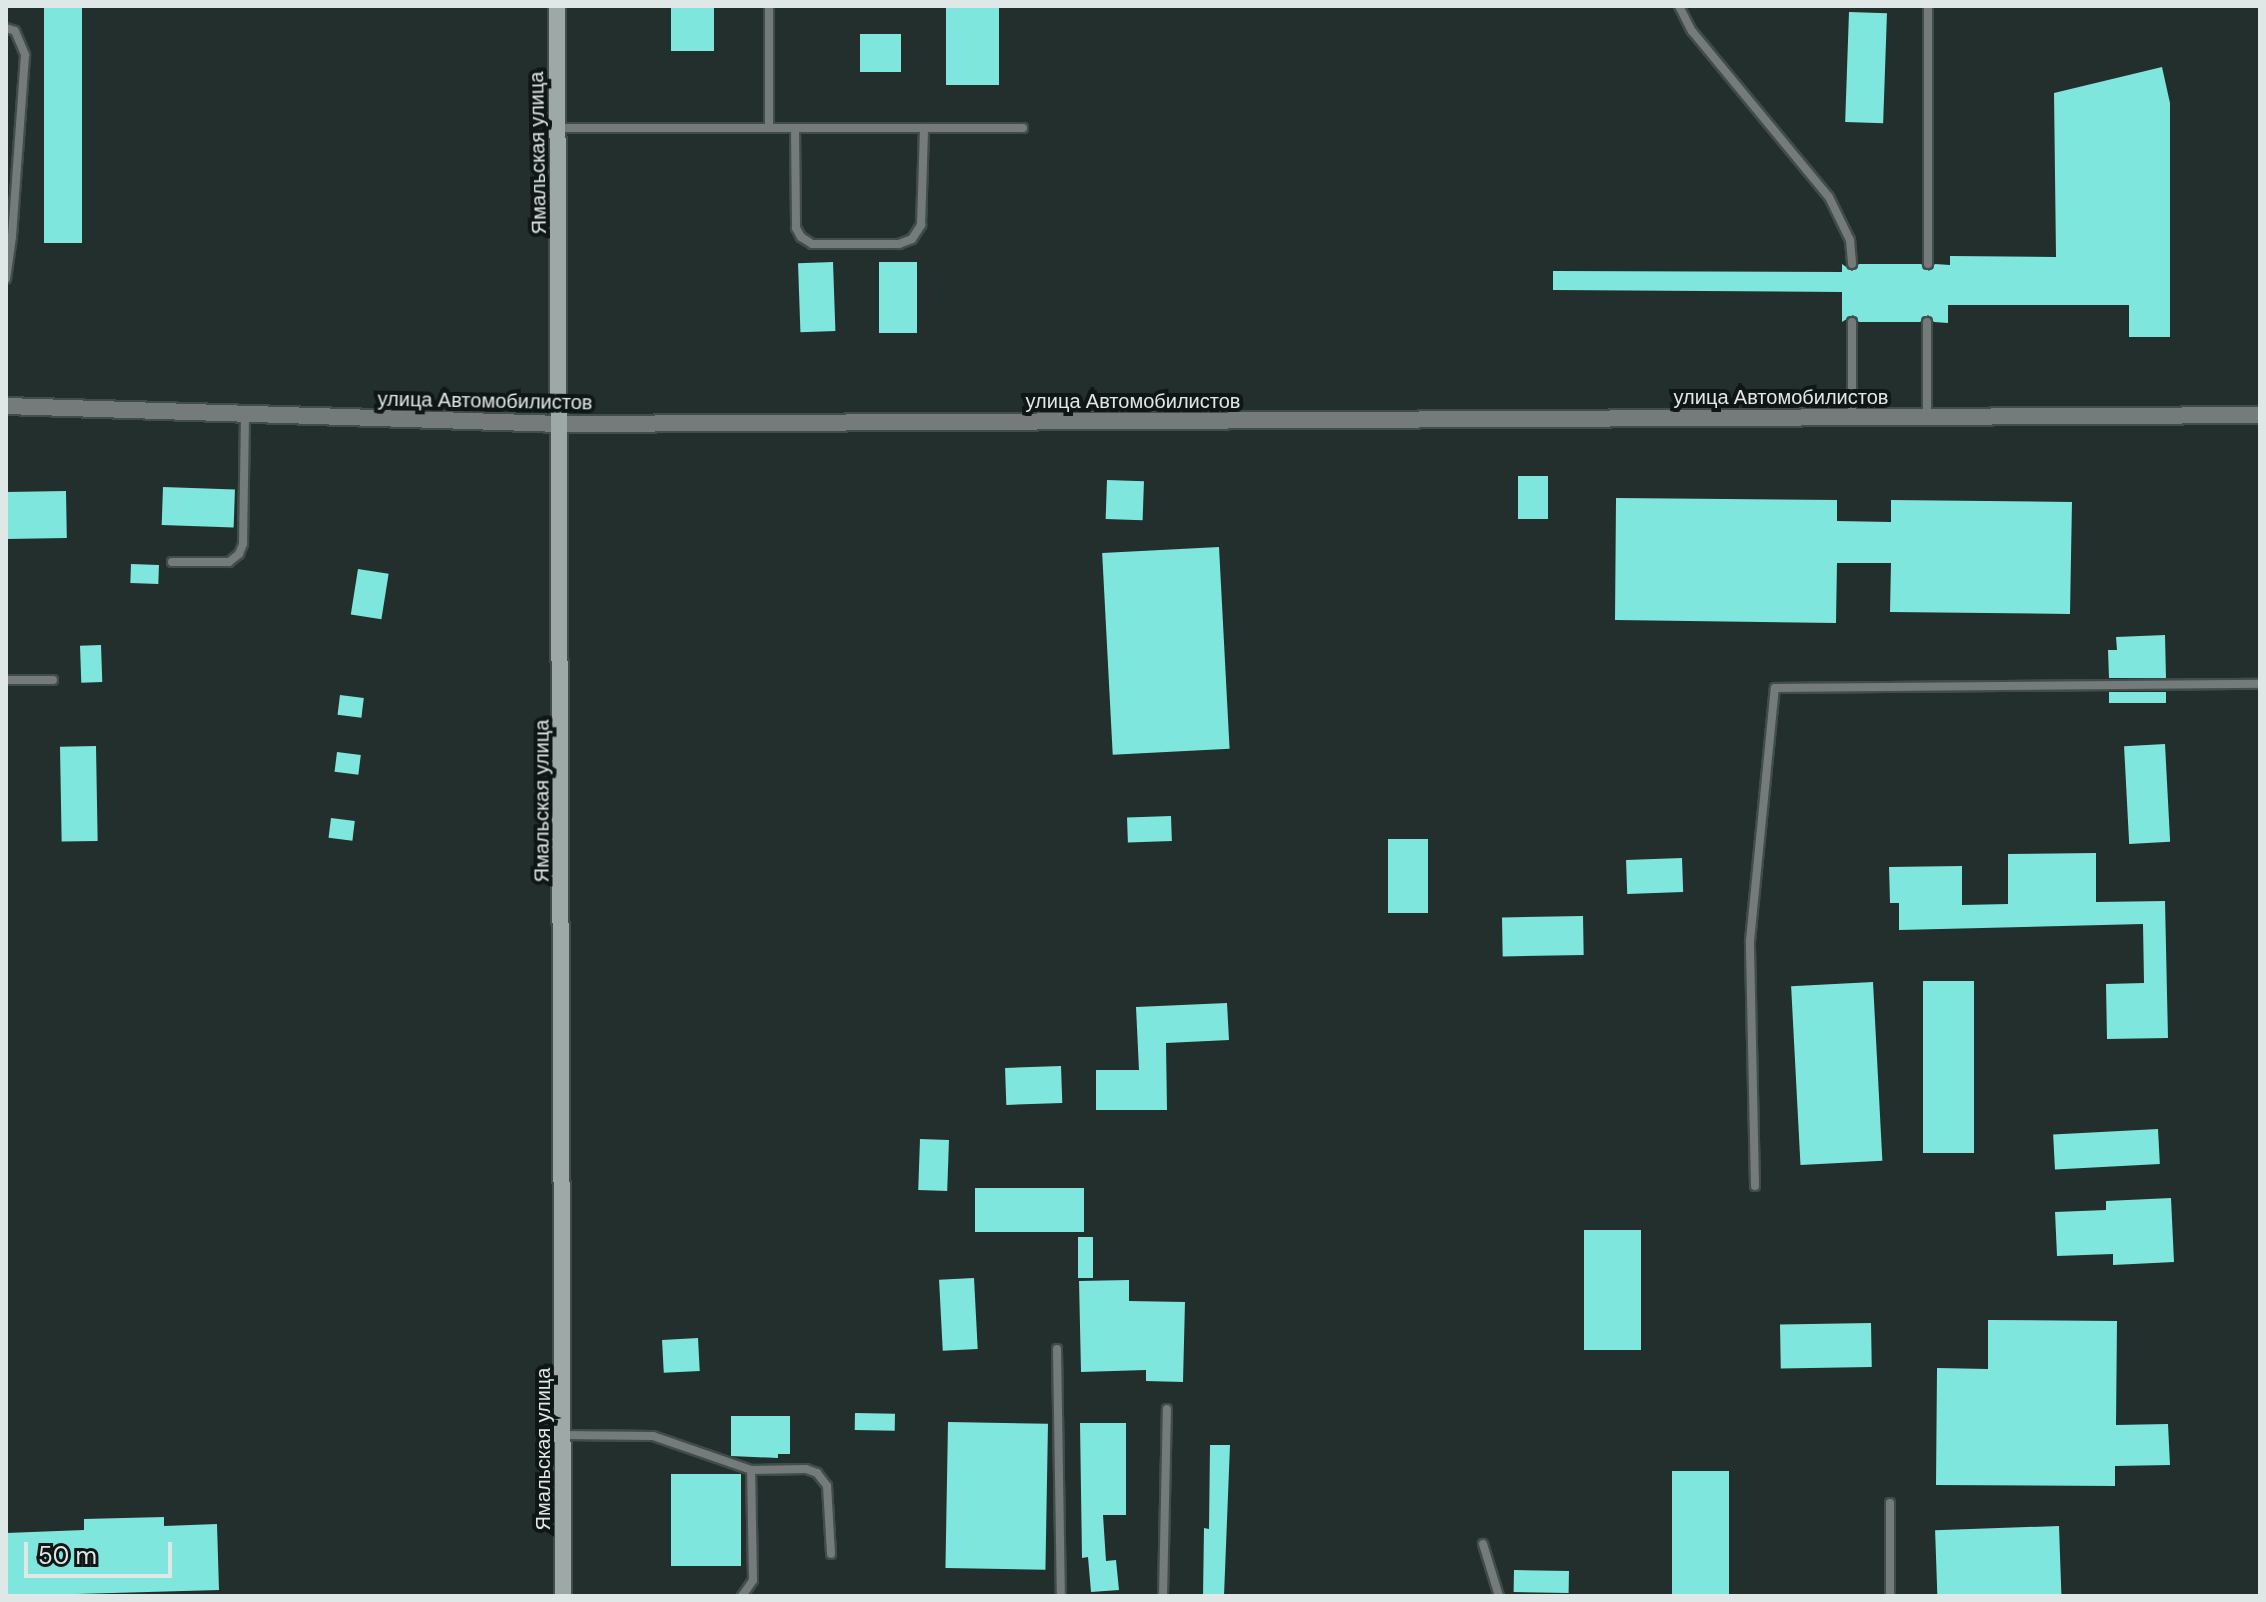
<!DOCTYPE html>
<html>
<head>
<meta charset="utf-8">
<style>
  body { margin:0 }
  #map { position:relative; width:2266px; height:1602px; overflow:hidden; background:#222f2d; font-family:"DM Sans",sans-serif }
  div>[style] { position:absolute }
  [style*='--x'] { left:calc(var(--x)*1px); top:calc(var(--y)*1px); width:calc(var(--w)*1px); rotate:calc(var(--a)*1deg) }
  .building>* { inset:0; background:#7ee6dd; transform-origin:0 0 }
  .roads { filter:drop-shadow(2px 0 #404d4b) drop-shadow(-2px 0 #404d4b) drop-shadow(0 2px #404d4b) drop-shadow(0 -2px #404d4b) }
  .lane>* { height:8px; margin:-4px; padding:0 4px; transform-origin:4px; border-radius:4px; background:#757b7b }
  .street>* { height:16px; margin:-8px; padding:0 8px; transform-origin:8px; border-radius:8px; background:#757b7b }
  .secondary>* { height:16px; margin:-8px; padding:0 8px; transform-origin:8px; border-radius:8px; background:#9ea8a7 }
  span { translate:-50% -50%; white-space:nowrap; text-align:center; line-height:1.15; -webkit-text-stroke:8px #101515; paint-order:stroke }
  .street-label { font-size:20px; color:#e0e8e7 }
  .frame { position:absolute; inset:0; border:8px solid #e0e8e7; pointer-events:none }
  .scale { position:absolute; left:24px; top:1542px; width:148px; height:36px; box-sizing:border-box; border:4px solid #e0e8e7; border-top:0; padding-left:10px; font-size:24px; line-height:28px; white-space:nowrap; color:#e0e8e7; -webkit-text-stroke:6px #101515; paint-order:stroke }
</style>
</head>
<body>
<div id="map">
  <div class="building">
    <i style="left:44px;top:6px;width:38px;height:237px"></i>
    <i style="left:671px;top:6px;width:43px;height:45px"></i>
    <i style="left:946px;top:6px;width:53px;height:79px"></i>
    <i style="left:1849px;top:12px;width:38px;height:110px;rotate:2deg"></i>
    <i style="left:901px;top:34px;width:38px;height:41px;rotate:90deg"></i>
    <i style="clip-path:polygon(2162px 67px,2170px 103px,2170px 337px,2129px 337px,2129px 305px,1948px 305px,1948px 323px,1934px 322px,1928px 315px,1920px 322px,1859px 322px,1853px 315px,1842px 322px,1842px 292px,1553px 290px,1553px 271px,1842px 272px,1842px 264px,1852px 271px,1859px 264px,1921px 264px,1929px 271px,1935px 264px,1950px 265px,1950px 256px,2056px 257px,2054px 93px)"></i>
    <i style="left:833px;top:262px;width:69px;height:35px;rotate:88deg"></i>
    <i style="left:879px;top:262px;width:38px;height:71px"></i>
    <i style="left:1518px;top:476px;width:30px;height:43px"></i>
    <i style="left:1107px;top:480px;width:37px;height:39px;rotate:2deg"></i>
    <i style="left:163px;top:487px;width:72px;height:38px;rotate:2deg"></i>
    <i style="left:66px;top:491px;width:47px;height:60px;rotate:89deg"></i>
    <i style="clip-path:polygon(1616px 498px,1837px 500px,1837px 521px,1891px 522px,1891px 500px,2072px 502px,2070px 614px,1890px 612px,1891px 563px,1837px 563px,1836px 623px,1615px 620px)"></i>
    <i style="left:1219px;top:547px;width:202px;height:117px;rotate:87deg"></i>
    <i style="left:131px;top:564px;width:28px;height:19px;rotate:2deg"></i>
    <i style="left:358px;top:569px;width:31px;height:46px;rotate:9deg"></i>
    <i style="clip-path:polygon(2165px 635px,2166px 678px,2109px 678px,2108px 650px,2117px 650px,2116px 637px)"></i>
    <i style="left:101px;top:645px;width:37px;height:21px;rotate:88deg"></i>
    <i style="left:2109px;top:692px;width:57px;height:11px"></i>
    <i style="left:340px;top:695px;width:24px;height:20px;rotate:7deg"></i>
    <i style="left:2165px;top:744px;width:98px;height:41px;rotate:87deg"></i>
    <i style="left:96px;top:746px;width:95px;height:36px;rotate:89deg"></i>
    <i style="left:337px;top:752px;width:24px;height:20px;rotate:7deg"></i>
    <i style="left:1171px;top:816px;width:25px;height:44px;rotate:88deg"></i>
    <i style="left:331px;top:818px;width:24px;height:20px;rotate:7deg"></i>
    <i style="left:1388px;top:839px;width:40px;height:74px"></i>
    <i style="clip-path:polygon(2096px 853px,2096px 902px,2165px 901px,2168px 1038px,2107px 1039px,2106px 984px,2144px 983px,2143px 924px,1899px 930px,1899px 903px,1890px 903px,1889px 867px,1962px 866px,1962px 905px,2008px 904px,2008px 854px)"></i>
    <i style="left:1682px;top:858px;width:34px;height:56px;rotate:88deg"></i>
    <i style="left:1583px;top:916px;width:39px;height:81px;rotate:89deg"></i>
    <i style="left:1923px;top:981px;width:51px;height:172px"></i>
    <i style="left:1873px;top:982px;width:179px;height:82px;rotate:87deg"></i>
    <i style="clip-path:polygon(1227px 1003px,1229px 1040px,1166px 1043px,1167px 1110px,1096px 1110px,1096px 1070px,1139px 1070px,1136px 1007px)"></i>
    <i style="left:1061px;top:1066px;width:37px;height:56px;rotate:88deg"></i>
    <i style="left:2158px;top:1129px;width:35px;height:105px;rotate:87deg"></i>
    <i style="left:920px;top:1139px;width:29px;height:51px;rotate:2deg"></i>
    <i style="left:975px;top:1188px;width:109px;height:44px"></i>
    <i style="clip-path:polygon(2171px 1198px,2174px 1262px,2113px 1265px,2113px 1254px,2057px 1256px,2055px 1212px,2106px 1210px,2106px 1201px)"></i>
    <i style="left:1584px;top:1230px;width:57px;height:120px"></i>
    <i style="left:1078px;top:1237px;width:15px;height:41px"></i>
    <i style="left:974px;top:1278px;width:71px;height:35px;rotate:87deg"></i>
    <i style="clip-path:polygon(1129px 1280px,1129px 1301px,1185px 1302px,1183px 1382px,1146px 1381px,1146px 1370px,1081px 1372px,1079px 1281px)"></i>
    <i style="clip-path:polygon(1988px 1320px,2117px 1321px,2116px 1425px,2168px 1424px,2170px 1465px,2115px 1466px,2115px 1486px,1936px 1485px,1937px 1368px,1988px 1369px)"></i>
    <i style="left:1871px;top:1323px;width:44px;height:91px;rotate:89deg"></i>
    <i style="left:698px;top:1338px;width:33px;height:36px;rotate:87deg"></i>
    <i style="left:855px;top:1413px;width:40px;height:17px;rotate:1deg"></i>
    <i style="clip-path:polygon(731px 1416px,790px 1416px,790px 1454px,778px 1454px,778px 1458px,731px 1456px)"></i>
    <i style="left:948px;top:1422px;width:100px;height:146px;rotate:1deg"></i>
    <i style="clip-path:polygon(1080px 1423px,1126px 1423px,1126px 1515px,1103px 1515px,1106px 1561px,1116px 1560px,1119px 1590px,1091px 1592px,1088px 1557px,1082px 1558px)"></i>
    <i style="clip-path:polygon(1210px 1445px,1230px 1445px,1224px 1596px,1203px 1596px,1204px 1528px,1209px 1529px)"></i>
    <i style="left:1672px;top:1471px;width:57px;height:125px"></i>
    <i style="left:671px;top:1474px;width:70px;height:92px"></i>
    <i style="clip-path:polygon(164px 1517px,164px 1526px,217px 1524px,219px 1590px,6px 1596px,6px 1533px,84px 1530px,84px 1519px)"></i>
    <i style="left:2059px;top:1526px;width:70px;height:124px;rotate:88deg"></i>
    <i style="left:1514px;top:1570px;width:55px;height:22px;rotate:1deg"></i>
  </div>
  <div class="roads">
    <div class="lane">
      <i style="--x:1679;--y:6;--w:28;--a:63"></i>
      <i style="--x:1692;--y:31;--w:215;--a:50.5"></i>
      <i style="--x:1829;--y:197;--w:48;--a:64"></i>
      <i style="--x:1850;--y:240;--w:24;--a:85"></i>
      <i style="--x:6;--y:28;--w:9;--a:18"></i>
      <i style="--x:15;--y:31;--w:26;--a:67"></i>
      <i style="--x:25;--y:55;--w:182;--a:94.1"></i>
      <i style="--x:12;--y:237;--w:42;--a:98.1"></i>
      <i style="--x:558;--y:128;--w:465;--a:0"></i>
      <i style="--x:769;--y:128;--w:122;--a:-90"></i>
      <i style="--x:795;--y:128;--w:100;--a:89.4"></i>
      <i style="--x:796;--y:228;--w:10;--a:61"></i>
      <i style="--x:801;--y:237;--w:13;--a:32"></i>
      <i style="--x:812;--y:244;--w:87;--a:0"></i>
      <i style="--x:899;--y:244;--w:14;--a:-21"></i>
      <i style="--x:912;--y:239;--w:17;--a:-57"></i>
      <i style="--x:921;--y:225;--w:97;--a:-88.2"></i>
      <i style="--x:1928;--y:264;--w:258;--a:-90"></i>
      <i style="--x:1852;--y:322;--w:95;--a:90"></i>
      <i style="--x:1927;--y:416;--w:94;--a:-90"></i>
      <i style="--x:172;--y:562;--w:57;--a:0"></i>
      <i style="--x:229;--y:562;--w:13;--a:-39"></i>
      <i style="--x:239;--y:554;--w:11;--a:-68"></i>
      <i style="--x:243;--y:544;--w:129;--a:-89.1"></i>
      <i style="--x:6;--y:680;--w:47;--a:0"></i>
      <i style="--x:1755;--y:1186;--w:245;--a:-91.2"></i>
      <i style="--x:1750;--y:941;--w:254;--a:-84.4"></i>
      <i style="--x:1775;--y:688;--w:485;--a:-0.5"></i>
      <i style="--x:1057;--y:1349;--w:247;--a:89.1"></i>
      <i style="--x:563;--y:1435;--w:90;--a:0.6"></i>
      <i style="--x:653;--y:1436;--w:104;--a:19.1"></i>
      <i style="--x:751;--y:1470;--w:55;--a:-1"></i>
      <i style="--x:806;--y:1469;--w:12;--a:20"></i>
      <i style="--x:817;--y:1473;--w:16;--a:52"></i>
      <i style="--x:827;--y:1486;--w:68;--a:86.6"></i>
      <i style="--x:1890;--y:1503;--w:93;--a:90"></i>
      <i style="--x:1483;--y:1544;--w:54;--a:72.9"></i>
      <i style="--x:742;--y:1596;--w:19;--a:-55"></i>
      <i style="--x:753;--y:1580;--w:110;--a:-91"></i>
      <i style="--x:1163;--y:1596;--w:187;--a:-88.8"></i>
    </div>
    <div class="street">
      <i style="--x:6;--y:406;--w:555;--a:1.86"></i>
      <i style="--x:561;--y:424;--w:1699;--a:-0.3"></i>
    </div>
    <div class="secondary">
      <i style="--x:557;--y:6;--w:1590;--a:89.78"></i>
    </div>
  </div>
  <div class="street-label">
    <span style="left:538px;top:153px;rotate:-91deg">Ямальская улица</span>
    <span style="left:1781px;top:397px">улица Автомобилистов</span>
    <span style="left:485px;top:401px;rotate:1deg">улица Автомобилистов</span>
    <span style="left:1133px;top:401px">улица Автомобилистов</span>
    <span style="left:542px;top:801px;rotate:-90deg">Ямальская улица</span>
    <span style="left:543px;top:1449px;rotate:-90deg">Ямальская улица</span>
  </div>
  <div class="frame"></div>
  <div class="scale">50 m</div>
</div>
</body>
</html>
